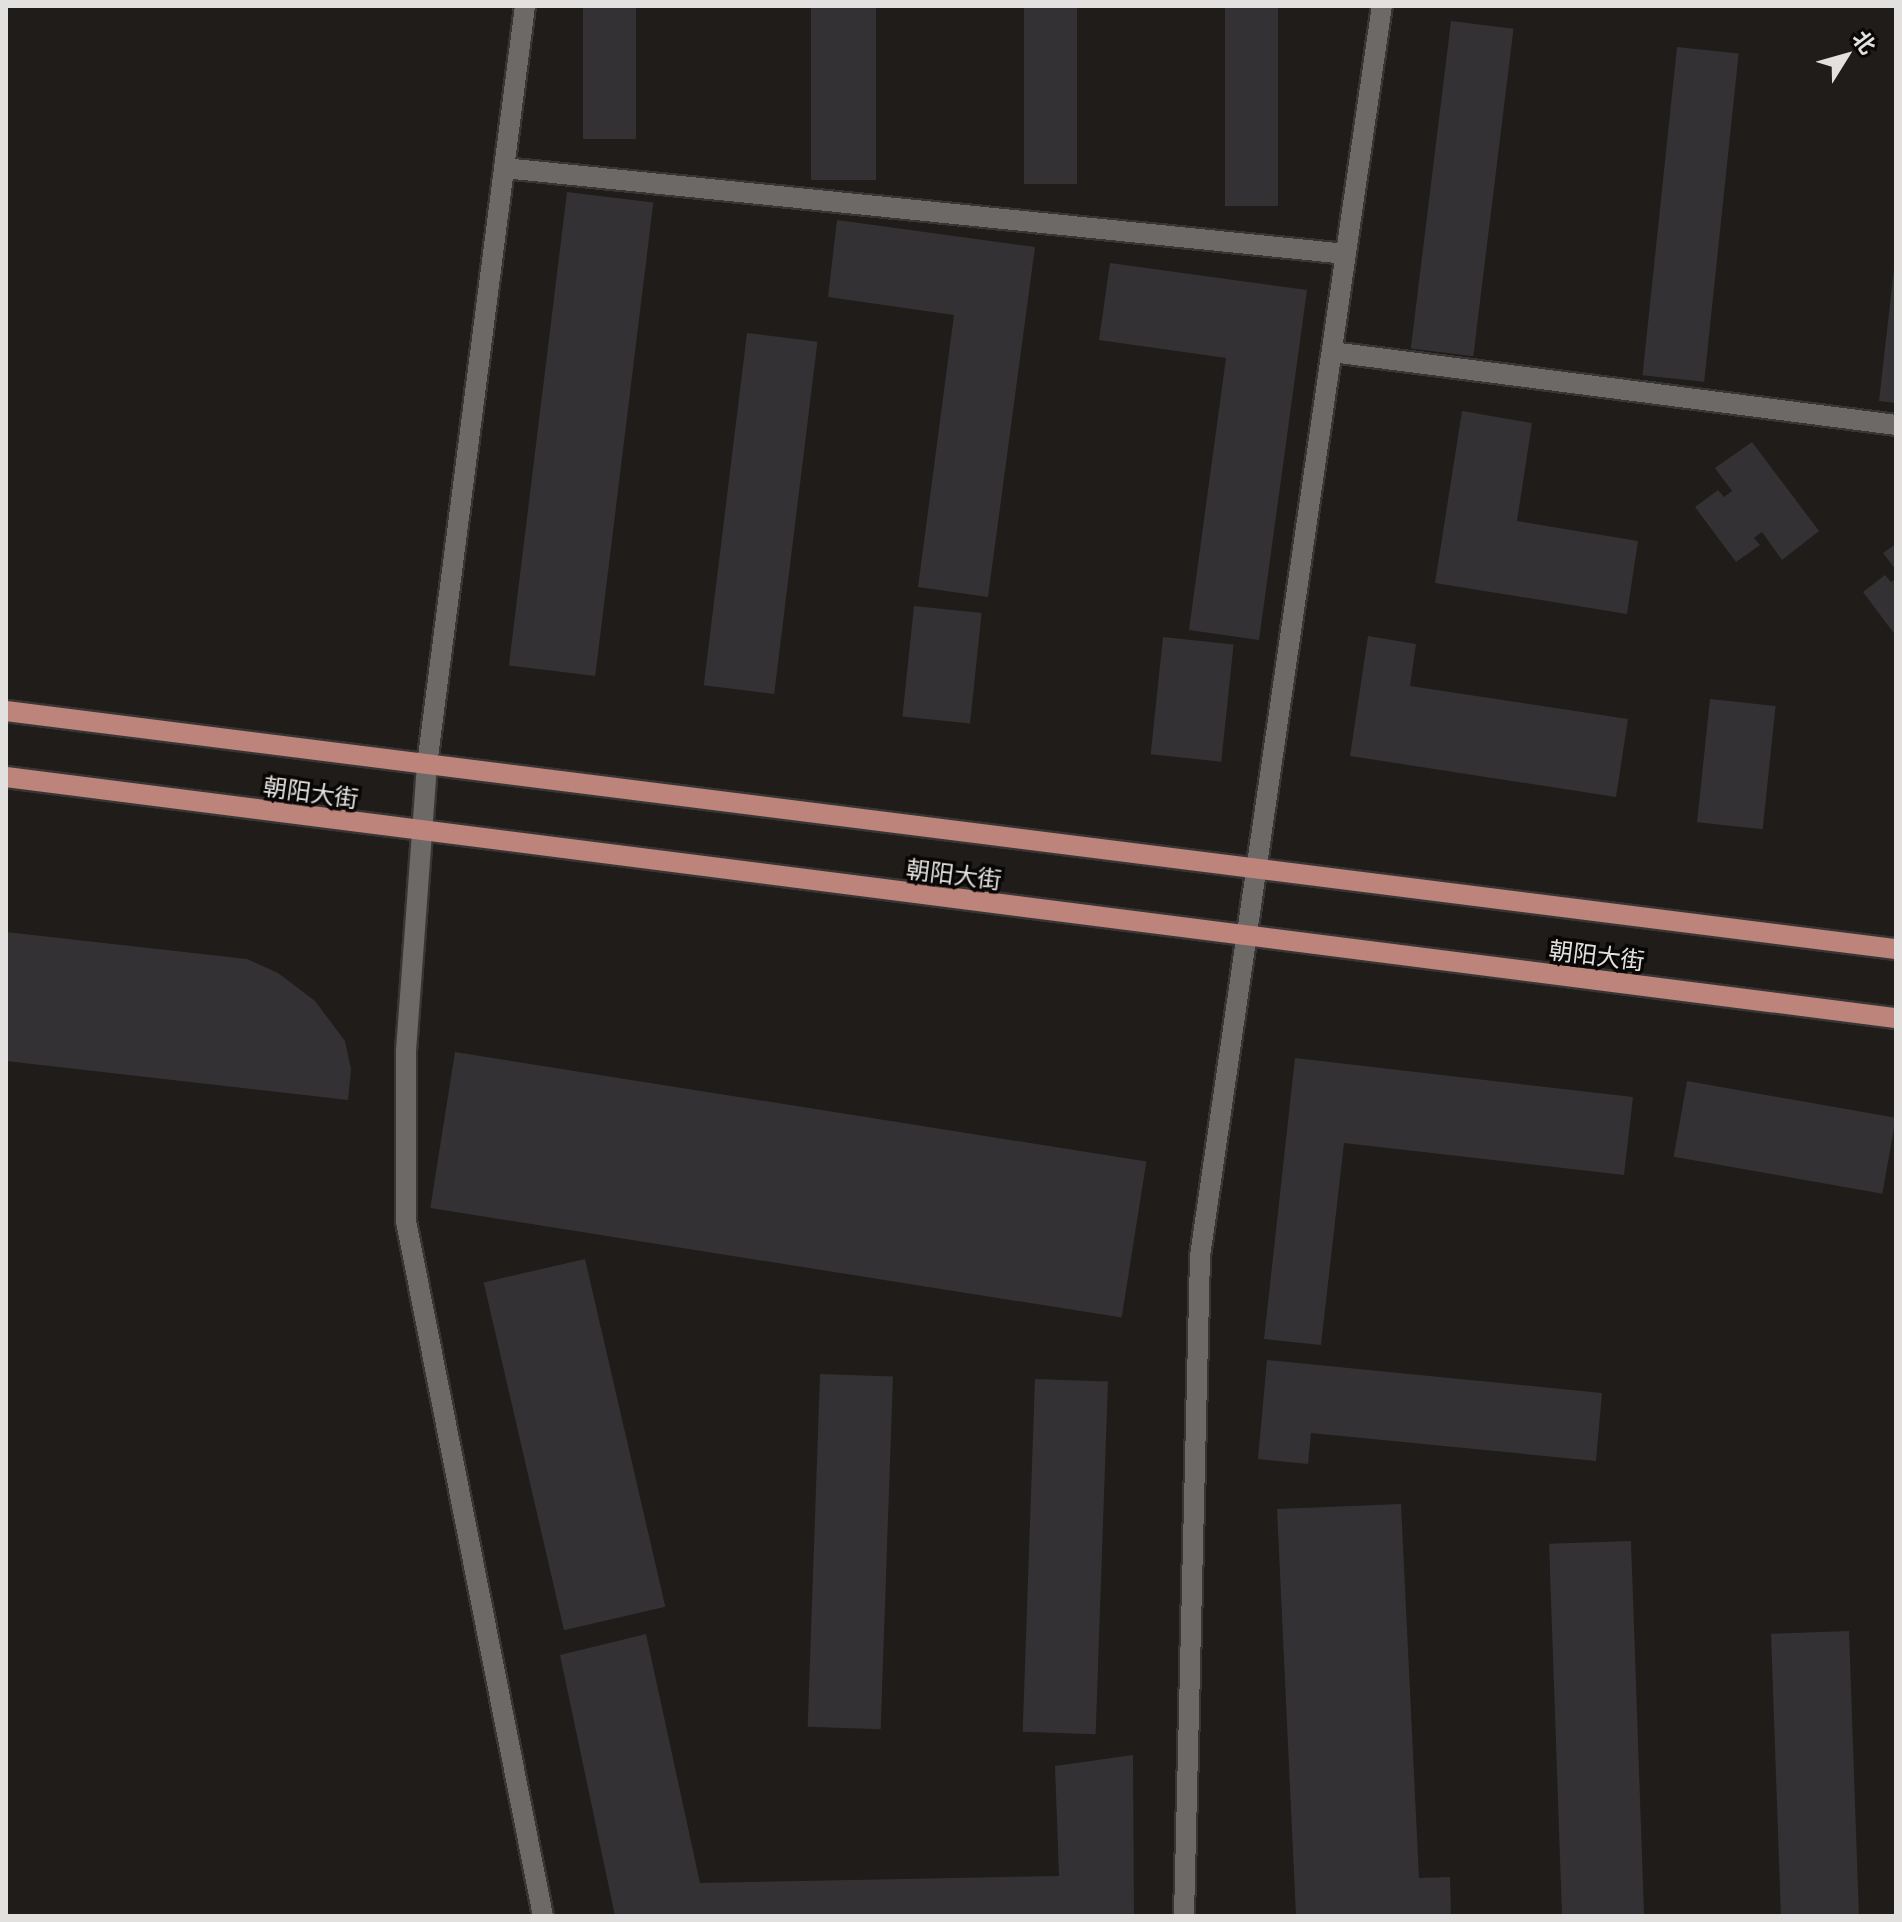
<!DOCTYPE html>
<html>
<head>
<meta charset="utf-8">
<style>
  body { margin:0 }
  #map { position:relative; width:1902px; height:1922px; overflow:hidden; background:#1f1c1a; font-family:Literata,"Noto Sans SC",serif }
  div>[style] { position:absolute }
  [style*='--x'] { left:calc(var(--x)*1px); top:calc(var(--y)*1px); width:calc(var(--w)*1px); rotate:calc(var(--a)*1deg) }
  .building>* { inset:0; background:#333133; transform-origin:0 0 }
  .roads { filter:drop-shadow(2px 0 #383635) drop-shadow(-2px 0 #383635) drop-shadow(0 2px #383635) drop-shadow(0 -2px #383635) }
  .minor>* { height:20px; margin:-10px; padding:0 10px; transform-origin:10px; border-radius:10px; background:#6d6967 }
  .major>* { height:20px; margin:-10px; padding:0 10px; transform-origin:10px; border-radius:10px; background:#bd847c }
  span { translate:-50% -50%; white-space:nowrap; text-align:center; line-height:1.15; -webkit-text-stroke:7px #080706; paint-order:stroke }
  .street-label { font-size:24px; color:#e3e1e0 }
  .frame { position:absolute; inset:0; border:8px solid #e3e1e0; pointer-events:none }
  .north { position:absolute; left:1806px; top:16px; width:80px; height:80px; -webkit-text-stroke:6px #080706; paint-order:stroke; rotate:53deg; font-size:22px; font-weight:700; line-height:32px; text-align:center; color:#e3e1e0 }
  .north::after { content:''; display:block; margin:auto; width:28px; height:36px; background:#e3e1e0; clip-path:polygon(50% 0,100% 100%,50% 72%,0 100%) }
</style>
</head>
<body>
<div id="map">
  <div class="building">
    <i style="left:583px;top:6px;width:53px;height:133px"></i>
    <i style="left:811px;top:6px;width:65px;height:174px"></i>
    <i style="left:1024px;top:6px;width:53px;height:178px"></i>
    <i style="left:1225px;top:6px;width:53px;height:200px"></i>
    <i style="left:1451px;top:21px;width:63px;height:330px;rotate:7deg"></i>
    <i style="left:1677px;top:47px;width:62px;height:330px;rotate:6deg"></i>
    <i style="left:567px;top:192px;width:87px;height:477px;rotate:7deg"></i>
    <i style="clip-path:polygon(837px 220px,1035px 247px,988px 597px,918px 587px,954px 315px,828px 297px)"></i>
    <i style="clip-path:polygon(1110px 263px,1307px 290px,1259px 640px,1189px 630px,1226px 358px,1099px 340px)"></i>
    <i style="clip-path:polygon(1894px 269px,1896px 269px,1896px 403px,1879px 401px)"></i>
    <i style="left:747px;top:333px;width:71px;height:355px;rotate:7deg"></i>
    <i style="clip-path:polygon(1462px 411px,1532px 423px,1517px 521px,1638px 541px,1627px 614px,1435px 583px)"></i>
    <i style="clip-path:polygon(1752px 442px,1819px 531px,1782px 560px,1762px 532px,1754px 538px,1760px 545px,1736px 562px,1695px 507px,1718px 490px,1724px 497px,1732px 491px,1715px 468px)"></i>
    <i style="clip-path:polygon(1896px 544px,1896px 570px,1883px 553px)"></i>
    <i style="clip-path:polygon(1885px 575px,1891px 582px,1896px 579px,1896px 636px,1863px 592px)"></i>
    <i style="left:914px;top:606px;width:68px;height:111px;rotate:6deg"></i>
    <i style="clip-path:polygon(1368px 636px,1416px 644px,1410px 686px,1628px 719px,1616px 797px,1350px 756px)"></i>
    <i style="left:1163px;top:637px;width:71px;height:118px;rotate:6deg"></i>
    <i style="left:1710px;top:699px;width:66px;height:124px;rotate:6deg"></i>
    <i style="clip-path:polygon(6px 932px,247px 959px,278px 973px,315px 1001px,345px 1041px,351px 1069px,348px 1100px,6px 1061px)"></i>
    <i style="left:455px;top:1052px;width:700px;height:158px;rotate:9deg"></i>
    <i style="clip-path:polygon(1295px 1058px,1633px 1097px,1624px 1175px,1344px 1143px,1321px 1345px,1264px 1339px)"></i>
    <i style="left:1687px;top:1081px;width:212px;height:77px;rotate:10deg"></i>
    <i style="left:585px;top:1259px;width:357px;height:104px;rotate:77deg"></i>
    <i style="clip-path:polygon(1267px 1360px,1602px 1393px,1596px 1461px,1311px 1433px,1308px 1464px,1258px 1459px)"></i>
    <i style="left:820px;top:1374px;width:73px;height:353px;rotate:2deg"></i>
    <i style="left:1035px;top:1379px;width:73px;height:353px;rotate:2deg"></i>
    <i style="clip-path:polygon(1401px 1504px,1419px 1878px,1450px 1877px,1451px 1916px,1296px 1916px,1277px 1509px)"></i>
    <i style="left:1631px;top:1541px;width:375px;height:82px;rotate:88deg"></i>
    <i style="left:1849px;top:1631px;width:285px;height:78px;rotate:88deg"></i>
    <i style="clip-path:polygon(646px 1634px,700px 1883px,1059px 1876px,1055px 1766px,1133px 1755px,1134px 1916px,615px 1916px,560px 1655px)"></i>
  </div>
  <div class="roads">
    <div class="minor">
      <i style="--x:525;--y:6;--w:765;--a:97.36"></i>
      <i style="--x:427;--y:765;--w:287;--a:94.2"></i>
      <i style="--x:406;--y:1051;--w:170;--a:90"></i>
      <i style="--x:406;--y:1221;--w:708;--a:78.85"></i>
      <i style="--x:504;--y:168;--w:846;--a:5.83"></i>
      <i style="--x:1332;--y:352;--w:569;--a:7.37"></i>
      <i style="--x:1184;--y:1916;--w:660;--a:-88.61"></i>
      <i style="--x:1200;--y:1256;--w:1263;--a:-81.72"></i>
    </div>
    <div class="major">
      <i style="--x:6;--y:711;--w:1905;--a:7.18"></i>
      <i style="--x:6;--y:777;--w:1905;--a:7.27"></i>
    </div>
  </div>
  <div class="street-label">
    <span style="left:311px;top:791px;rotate:8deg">朝阳大街</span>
    <span style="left:954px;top:873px;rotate:7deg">朝阳大街</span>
    <span style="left:1597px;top:954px;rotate:7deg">朝阳大街</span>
  </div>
  <div class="frame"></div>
  <div class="north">北</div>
</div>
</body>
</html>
